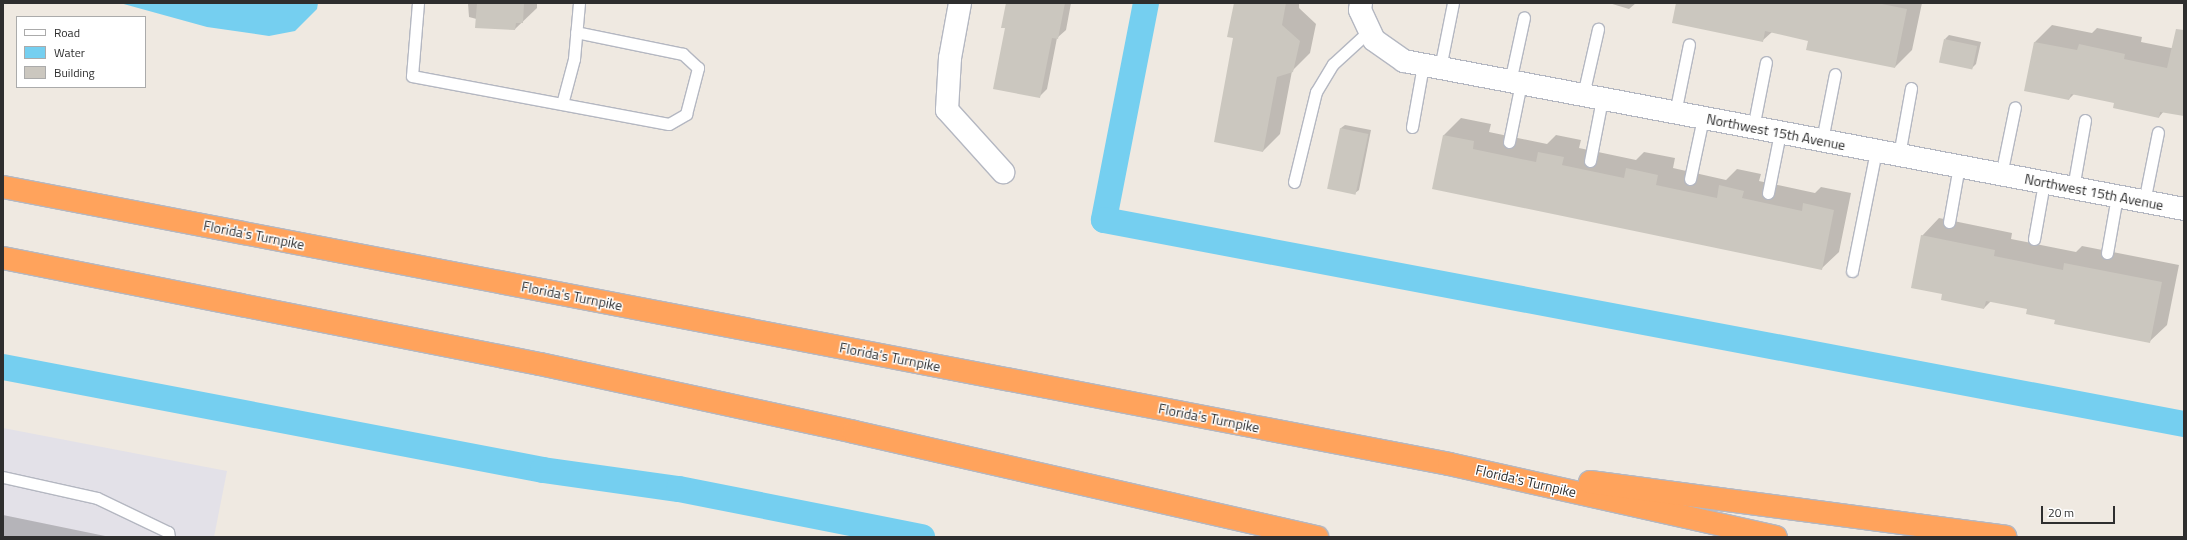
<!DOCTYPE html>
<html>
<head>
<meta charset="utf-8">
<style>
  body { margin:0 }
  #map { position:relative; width:2187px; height:540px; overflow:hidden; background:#efe9e1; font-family:"Titillium Web",sans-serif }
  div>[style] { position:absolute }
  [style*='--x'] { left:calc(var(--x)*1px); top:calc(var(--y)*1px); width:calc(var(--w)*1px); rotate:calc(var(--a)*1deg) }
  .industrial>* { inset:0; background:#e3e1e8 }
  .water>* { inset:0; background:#75cff0 }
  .shadow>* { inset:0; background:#0003 }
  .canal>* { height:26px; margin:-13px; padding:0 13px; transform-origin:13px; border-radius:13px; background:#75cff0 }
  .building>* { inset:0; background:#cbc7bf; transform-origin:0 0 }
  .roads { filter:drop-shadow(1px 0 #b4b7c1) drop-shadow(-1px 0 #b4b7c1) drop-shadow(0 1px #b4b7c1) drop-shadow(0 -1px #b4b7c1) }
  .lane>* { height:11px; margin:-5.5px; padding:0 5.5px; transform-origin:5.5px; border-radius:5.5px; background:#fff }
  .street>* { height:22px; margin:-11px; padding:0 11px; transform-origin:11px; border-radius:11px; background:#fff }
  .highway>* { height:22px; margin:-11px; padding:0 11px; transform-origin:11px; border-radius:11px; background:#ffa35c }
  span { translate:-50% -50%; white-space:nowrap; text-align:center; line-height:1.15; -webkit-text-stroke:3px #fff; paint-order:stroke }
  .street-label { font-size:14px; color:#2e2e2e }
  .frame { position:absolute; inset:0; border:4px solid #2e2e2e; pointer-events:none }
  .legend { position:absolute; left:16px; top:16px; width:130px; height:72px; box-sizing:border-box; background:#fff; border:1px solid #ababab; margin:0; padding:5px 7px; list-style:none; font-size:12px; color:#2e2e2e }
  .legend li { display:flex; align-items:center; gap:8px; height:20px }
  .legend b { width:20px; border:1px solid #ababab }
  .scale { position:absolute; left:2041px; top:506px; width:74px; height:18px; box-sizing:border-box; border:2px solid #2e2e2e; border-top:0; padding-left:5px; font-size:12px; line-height:14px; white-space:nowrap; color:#2e2e2e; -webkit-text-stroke:3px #fff; paint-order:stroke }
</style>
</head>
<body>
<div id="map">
  <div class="industrial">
    <i style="clip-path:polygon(3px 428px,227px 471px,214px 537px,3px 537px)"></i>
  </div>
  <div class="water">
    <i style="clip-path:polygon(120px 3px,318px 3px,317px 9px,295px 31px,269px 36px,207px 27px)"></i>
  </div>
  <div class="shadow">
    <i style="clip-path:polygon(468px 3px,537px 3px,537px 8px,515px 29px,469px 17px)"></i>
    <i style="clip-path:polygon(1008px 3px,1071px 3px,1066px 30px,1057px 38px,1047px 89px,1039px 97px,1007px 28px)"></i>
    <i style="clip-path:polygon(1235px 3px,1299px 3px,1299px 8px,1316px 24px,1310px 53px,1292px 71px,1280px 134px,1263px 151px)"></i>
    <i style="clip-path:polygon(1609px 3px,1636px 3px,1629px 9px)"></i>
    <i style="clip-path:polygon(1677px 3px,1922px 3px,1912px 50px,1895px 67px,1809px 40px,1772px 32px,1762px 41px)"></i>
    <i style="clip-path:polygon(2052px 25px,2092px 33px,2097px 28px,2142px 37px,2141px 42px,2181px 50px,2184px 47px,2184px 115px,2164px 111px,2159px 117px,2115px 102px,2074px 94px,2069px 99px,2025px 90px,2035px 42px)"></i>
    <i style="clip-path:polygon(1949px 35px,1981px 42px,1976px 64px,1972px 68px,1945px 39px)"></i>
    <i style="clip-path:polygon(1461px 118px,1491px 124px,1489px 132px,1547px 144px,1556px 135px,1581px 140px,1579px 148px,1636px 160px,1644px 152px,1675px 158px,1673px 168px,1726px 180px,1737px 169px,1761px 174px,1759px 181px,1815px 193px,1821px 187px,1851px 193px,1839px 252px,1821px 269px,1433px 188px,1444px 135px)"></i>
    <i style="clip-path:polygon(1345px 125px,1371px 130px,1359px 190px,1355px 193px,1341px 128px)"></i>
    <i style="clip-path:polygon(1939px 218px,2012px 233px,2011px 239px,2076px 252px,2082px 246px,2179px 265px,2167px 325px,2149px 342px,2056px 319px,2029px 308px,1991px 301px,1984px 308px,1943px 294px,1922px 236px)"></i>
    <i style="clip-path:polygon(3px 515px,110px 537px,3px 537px)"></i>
  </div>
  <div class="canal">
    <i style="--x:1146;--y:3;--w:221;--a:101"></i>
    <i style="--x:1104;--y:220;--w:1099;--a:10.7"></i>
    <i style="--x:3;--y:367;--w:550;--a:10.8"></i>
    <i style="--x:543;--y:470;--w:137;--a:8"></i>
    <i style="--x:679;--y:489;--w:248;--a:11.2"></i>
  </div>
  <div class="building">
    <i style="clip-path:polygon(477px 3px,524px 3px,523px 23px,516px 23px,515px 30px,475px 28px)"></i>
    <i style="clip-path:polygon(1006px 3px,1065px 3px,1058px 39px,1052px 38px,1040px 98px,993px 89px,1005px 28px,1001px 28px)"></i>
    <i style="clip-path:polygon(1234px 3px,1286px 3px,1282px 25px,1300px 41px,1293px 72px,1277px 77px,1263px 152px,1214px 142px,1233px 38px,1227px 37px)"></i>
    <i style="clip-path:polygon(1676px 3px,1877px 3px,1907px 9px,1895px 68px,1806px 50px,1808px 41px,1765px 31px,1763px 42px,1672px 23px)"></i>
    <i style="clip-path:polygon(2176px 29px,2184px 30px,2184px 116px,2160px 112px,2159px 118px,2113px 108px,2114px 103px,2071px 94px,2069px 100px,2024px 91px,2034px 42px,2077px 50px,2079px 44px,2125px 54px,2124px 59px,2167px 68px)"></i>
    <i style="left:1944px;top:39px;width:34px;height:24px;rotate:12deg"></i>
    <i style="left:1340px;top:128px;width:29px;height:62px;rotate:12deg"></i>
    <i style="clip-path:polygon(1443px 135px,1474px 141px,1473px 149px,1536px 162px,1538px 152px,1564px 157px,1562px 165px,1624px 178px,1626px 168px,1658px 175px,1656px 185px,1717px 198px,1719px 185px,1744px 191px,1742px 198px,1802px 211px,1803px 203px,1834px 210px,1822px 270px,1432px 189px)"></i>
    <i style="clip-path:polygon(1921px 235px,1995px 250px,1994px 256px,2063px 270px,2064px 263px,2162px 282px,2150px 343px,2054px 324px,2055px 320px,2026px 314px,2027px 309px,1986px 301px,1984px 309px,1941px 300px,1942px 294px,1911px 288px)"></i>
  </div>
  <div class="roads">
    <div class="lane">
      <i style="--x:418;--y:3;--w:73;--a:94.7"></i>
      <i style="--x:412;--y:76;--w:261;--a:10.6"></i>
      <i style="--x:669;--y:124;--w:20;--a:-30"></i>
      <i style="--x:686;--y:114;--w:48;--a:-75.4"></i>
      <i style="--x:698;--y:68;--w:21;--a:-137"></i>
      <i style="--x:683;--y:54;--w:109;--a:-168.4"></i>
      <i style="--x:1440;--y:68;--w:66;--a:-78.7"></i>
      <i style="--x:1510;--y:82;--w:66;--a:-77.8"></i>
      <i style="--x:1583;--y:95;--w:68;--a:-77.2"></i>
      <i style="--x:562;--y:104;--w:47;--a:-75.1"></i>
      <i style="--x:574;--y:59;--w:56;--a:-84.9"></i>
      <i style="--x:1675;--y:113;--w:70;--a:-78.5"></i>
      <i style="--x:1412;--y:127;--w:63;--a:-79.9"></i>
      <i style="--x:1753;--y:128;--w:67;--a:-78.9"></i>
      <i style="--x:1822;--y:140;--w:67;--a:-78.9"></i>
      <i style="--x:1509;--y:142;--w:60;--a:-78.5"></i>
      <i style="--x:1899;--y:155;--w:68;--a:-79.8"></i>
      <i style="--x:1590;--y:161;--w:63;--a:-79"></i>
      <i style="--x:2001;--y:175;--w:69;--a:-78.4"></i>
      <i style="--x:1690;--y:179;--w:62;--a:-78"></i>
      <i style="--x:1294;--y:182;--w:93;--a:-76.3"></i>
      <i style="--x:1316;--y:92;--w:33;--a:-59"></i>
      <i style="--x:1333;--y:64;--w:49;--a:-42.5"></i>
      <i style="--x:2073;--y:188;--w:69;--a:-80"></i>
      <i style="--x:1768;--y:193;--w:61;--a:-78.7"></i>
      <i style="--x:2144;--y:202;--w:71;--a:-78.7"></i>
      <i style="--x:1949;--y:222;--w:57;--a:-79.9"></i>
      <i style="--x:2034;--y:239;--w:57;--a:-79.9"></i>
      <i style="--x:2107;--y:253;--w:58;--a:-80"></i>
      <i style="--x:1852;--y:271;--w:122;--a:-78.7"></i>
      <i style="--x:3;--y:477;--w:96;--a:12.6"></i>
      <i style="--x:97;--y:498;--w:79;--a:25.6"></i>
      <i style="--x:168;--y:532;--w:5;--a:79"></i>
    </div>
    <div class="street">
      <i style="--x:960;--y:3;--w:56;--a:100.3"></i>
      <i style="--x:950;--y:58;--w:52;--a:93.3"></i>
      <i style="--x:947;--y:110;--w:84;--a:47.9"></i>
      <i style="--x:1361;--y:3;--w:7;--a:98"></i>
      <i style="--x:1360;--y:10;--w:33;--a:65"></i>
      <i style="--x:1374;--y:40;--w:37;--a:35"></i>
      <i style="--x:1404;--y:61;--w:794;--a:10.74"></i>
    </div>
    <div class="highway">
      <i style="--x:3;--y:187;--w:1472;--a:10.84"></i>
      <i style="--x:1449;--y:464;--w:335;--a:12.6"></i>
      <i style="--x:3;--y:258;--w:547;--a:11.17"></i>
      <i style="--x:540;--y:364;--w:321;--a:12.2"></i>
      <i style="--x:854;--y:432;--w:475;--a:12.8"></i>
      <i style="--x:1590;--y:482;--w:419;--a:7.5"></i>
    </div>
  </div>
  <div class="street-label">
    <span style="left:1776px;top:132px;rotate:11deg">Northwest 15th Avenue</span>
    <span style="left:2094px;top:192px;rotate:11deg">Northwest 15th Avenue</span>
    <span style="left:254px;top:235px;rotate:11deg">Florida's Turnpike</span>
    <span style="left:572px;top:296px;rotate:11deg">Florida's Turnpike</span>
    <span style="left:890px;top:357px;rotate:11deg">Florida's Turnpike</span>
    <span style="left:1209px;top:418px;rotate:11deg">Florida's Turnpike</span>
    <span style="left:1526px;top:481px;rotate:13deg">Florida's Turnpike</span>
  </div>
  <div class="frame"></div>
  <ul class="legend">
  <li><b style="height:5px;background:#fff"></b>Road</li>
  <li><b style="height:11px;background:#75cff0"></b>Water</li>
  <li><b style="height:11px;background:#cbc7bf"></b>Building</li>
  </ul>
  <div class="scale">20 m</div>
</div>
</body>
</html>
